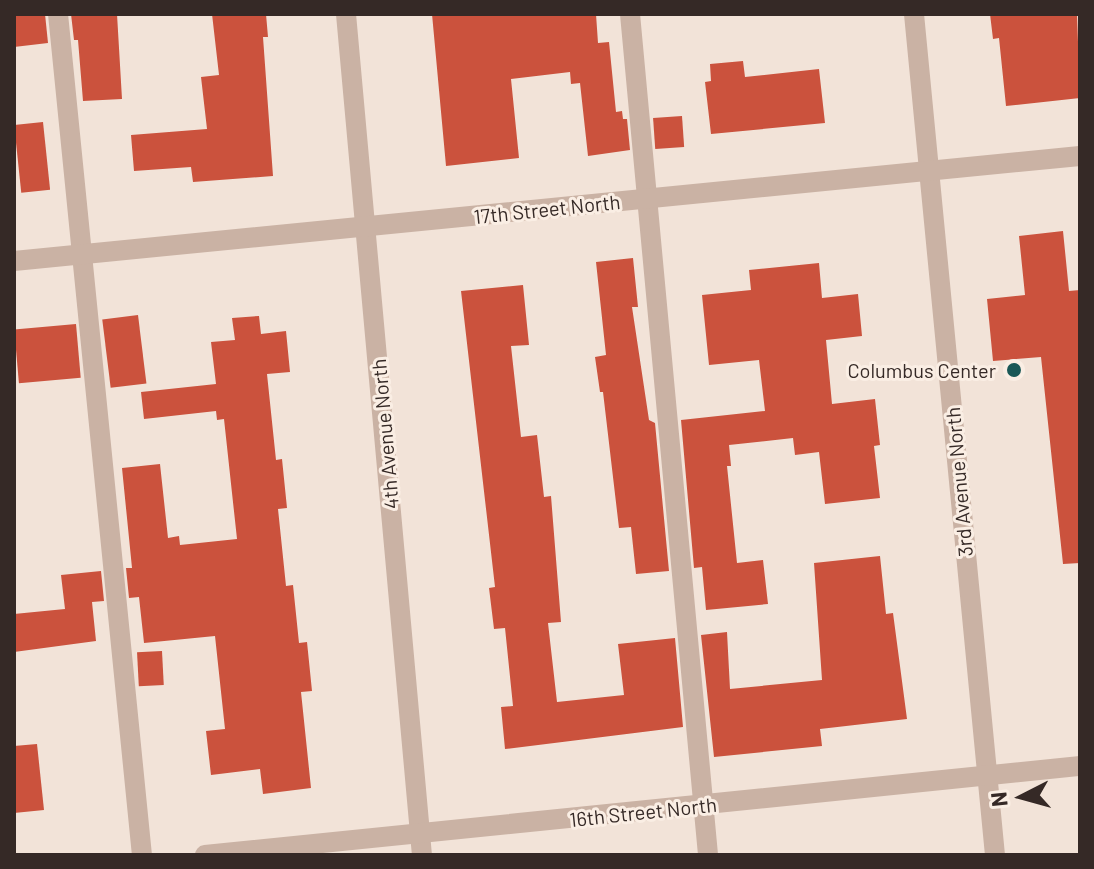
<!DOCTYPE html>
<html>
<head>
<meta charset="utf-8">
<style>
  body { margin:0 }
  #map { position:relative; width:1094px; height:869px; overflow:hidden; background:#f2e3d8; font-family:Barlow,sans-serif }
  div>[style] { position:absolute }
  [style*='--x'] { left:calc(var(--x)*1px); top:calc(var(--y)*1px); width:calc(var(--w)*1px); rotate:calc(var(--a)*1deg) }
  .building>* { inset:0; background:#cb523d; transform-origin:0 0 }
  .minor>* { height:20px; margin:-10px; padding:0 10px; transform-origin:10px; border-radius:10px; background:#cab2a4 }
  .dots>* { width:22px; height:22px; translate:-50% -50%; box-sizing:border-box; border:4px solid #faeee4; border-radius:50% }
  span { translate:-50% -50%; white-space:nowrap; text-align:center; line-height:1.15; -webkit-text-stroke:6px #faeee4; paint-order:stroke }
  .street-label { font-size:20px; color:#352926 }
  .poi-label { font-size:20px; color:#352926 }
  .right { translate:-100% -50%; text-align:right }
  .frame { position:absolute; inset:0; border:16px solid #352926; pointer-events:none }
  .north { position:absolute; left:982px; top:757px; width:80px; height:80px; -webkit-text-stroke:6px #faeee4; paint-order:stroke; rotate:264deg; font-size:22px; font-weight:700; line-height:32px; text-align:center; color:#352926 }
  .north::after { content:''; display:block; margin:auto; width:28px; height:36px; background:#352926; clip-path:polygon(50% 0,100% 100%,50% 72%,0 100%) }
</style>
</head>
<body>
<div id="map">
  <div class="building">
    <i style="clip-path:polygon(14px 14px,45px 14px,48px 43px,14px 47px)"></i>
    <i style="clip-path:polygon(71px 14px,117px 14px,122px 99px,83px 101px,78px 40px,74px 40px)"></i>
    <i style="clip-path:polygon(212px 14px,266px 14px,268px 37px,263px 37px,273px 176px,193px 182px,191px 167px,134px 171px,131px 135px,207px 129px,201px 77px,219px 75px)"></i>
    <i style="clip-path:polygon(432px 14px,596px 14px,598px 43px,609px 42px,616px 112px,622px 111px,623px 119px,627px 119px,630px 150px,588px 156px,580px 83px,571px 84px,570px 72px,511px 79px,519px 158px,446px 166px)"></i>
    <i style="clip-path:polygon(990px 14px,1077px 14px,1080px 98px,1006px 106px,999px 38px,993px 39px)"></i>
    <i style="clip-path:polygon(743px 61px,745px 77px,819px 69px,825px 123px,711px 134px,705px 82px,711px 81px,710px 64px)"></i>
    <i style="left:682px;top:116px;width:31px;height:29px;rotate:86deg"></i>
    <i style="left:43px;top:122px;width:68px;height:29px;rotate:84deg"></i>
    <i style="clip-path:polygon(1063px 231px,1069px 291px,1080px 290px,1080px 563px,1063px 564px,1041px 357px,993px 361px,987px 299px,1025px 295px,1019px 236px)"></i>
    <i style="clip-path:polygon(633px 258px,638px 307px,632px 307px,649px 420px,655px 423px,669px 571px,636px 574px,631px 527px,619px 528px,603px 392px,600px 392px,595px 357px,606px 355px,596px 262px)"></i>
    <i style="clip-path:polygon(819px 263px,822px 298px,858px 294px,862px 336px,826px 340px,832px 404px,875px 399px,880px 445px,874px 446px,880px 498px,825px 504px,819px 452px,795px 455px,793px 438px,729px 445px,731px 466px,727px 466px,737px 563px,763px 560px,768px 604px,706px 610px,702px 567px,694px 568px,681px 420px,765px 411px,759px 360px,709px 365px,702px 295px,751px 290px,749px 270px)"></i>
    <i style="clip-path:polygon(523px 285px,529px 345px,511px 346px,521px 437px,537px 435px,544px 497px,551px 496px,561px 622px,548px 623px,557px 702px,624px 695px,618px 644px,675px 638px,683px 727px,505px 749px,501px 707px,513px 706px,505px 628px,494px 629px,489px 588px,495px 587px,461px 291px)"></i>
    <i style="left:138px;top:315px;width:69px;height:36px;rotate:83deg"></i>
    <i style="clip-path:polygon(259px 316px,261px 334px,286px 331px,290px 372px,267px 374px,276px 460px,282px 459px,287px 508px,278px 509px,286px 586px,293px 585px,299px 643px,307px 642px,312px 691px,301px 692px,311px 788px,263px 794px,260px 769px,211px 775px,206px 731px,225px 729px,215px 636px,144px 643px,139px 597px,129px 598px,126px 568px,132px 568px,122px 468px,160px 464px,168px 538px,179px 536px,180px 545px,237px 539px,224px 419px,217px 420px,216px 411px,144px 419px,141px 392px,216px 384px,211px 342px,235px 340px,232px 318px)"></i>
    <i style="left:76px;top:324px;width:54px;height:62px;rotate:85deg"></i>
    <i style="clip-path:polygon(880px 556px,886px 614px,893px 613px,907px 719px,820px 729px,822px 746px,714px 757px,701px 635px,727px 632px,730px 689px,822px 680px,814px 563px)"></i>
    <i style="clip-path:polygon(101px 571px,104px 601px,92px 602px,96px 641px,14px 652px,14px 614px,65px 609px,61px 575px)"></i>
    <i style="left:162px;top:651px;width:34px;height:25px;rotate:87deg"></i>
    <i style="clip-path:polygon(37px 744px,44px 810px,14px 813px,14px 746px)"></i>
  </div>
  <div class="minor">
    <i style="--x:58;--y:14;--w:845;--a:84.3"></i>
    <i style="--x:346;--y:14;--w:844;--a:84.84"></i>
    <i style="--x:630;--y:14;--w:845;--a:84.7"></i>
    <i style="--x:914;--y:14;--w:845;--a:84.5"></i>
    <i style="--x:14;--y:261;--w:1071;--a:-5.63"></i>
    <i style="--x:205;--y:855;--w:880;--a:-5.81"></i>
  </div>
  <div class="dots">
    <i style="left:1014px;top:370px;background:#1a5857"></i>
  </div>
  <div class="street-label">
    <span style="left:547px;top:209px;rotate:-6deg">17th Street North</span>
    <span style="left:385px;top:434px;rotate:-95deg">4th Avenue North</span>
    <span style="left:959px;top:482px;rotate:-95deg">3rd Avenue North</span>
    <span style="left:643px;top:812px;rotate:-6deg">16th Street North</span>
  </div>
  <div class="poi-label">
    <span class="right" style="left:996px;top:370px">Columbus Center</span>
  </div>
  <div class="frame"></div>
  <div class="north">N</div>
</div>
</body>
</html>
